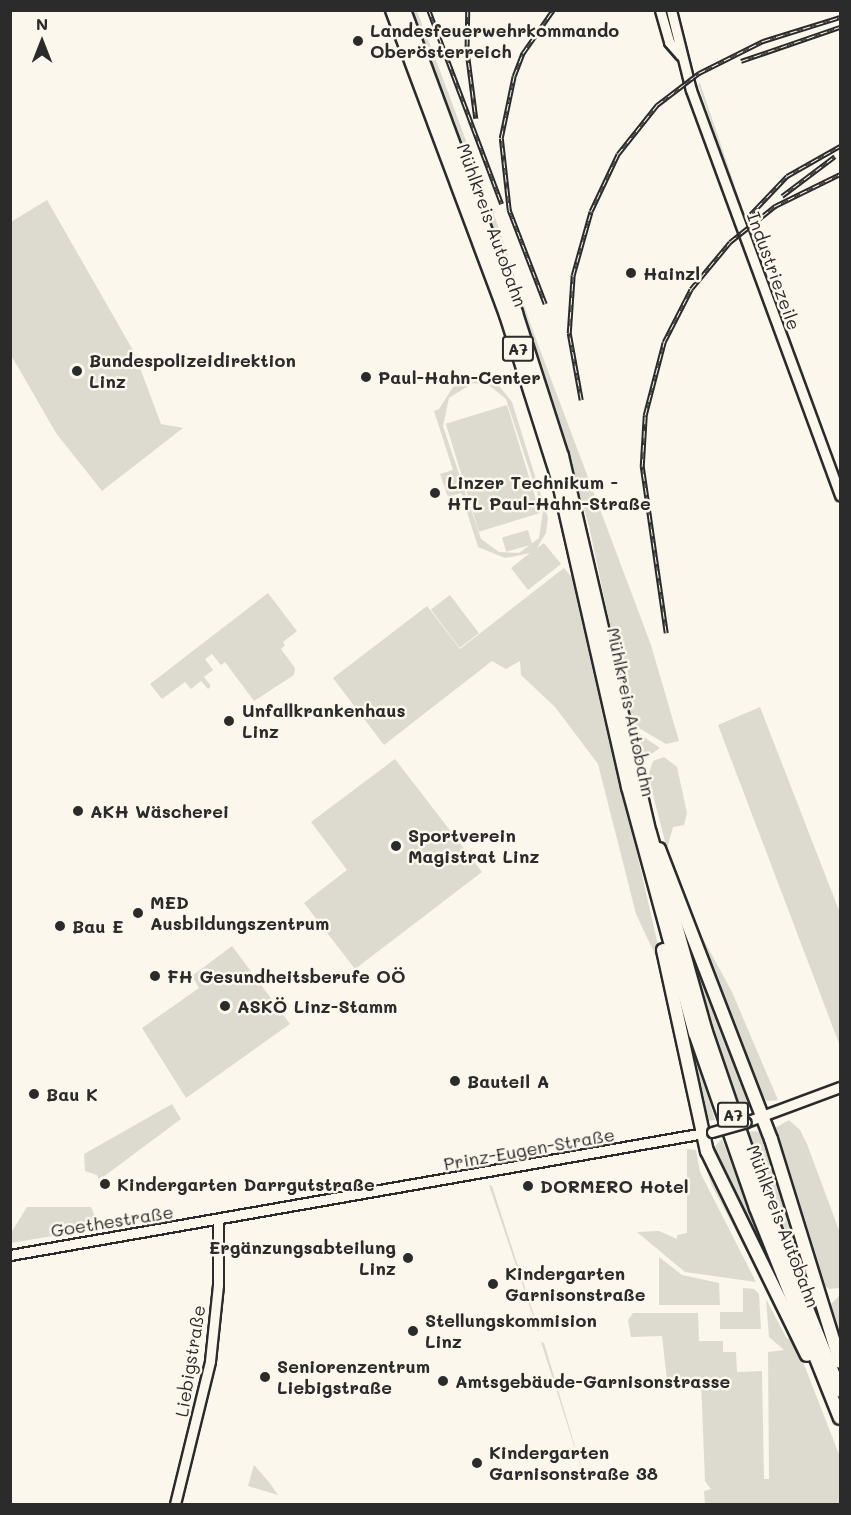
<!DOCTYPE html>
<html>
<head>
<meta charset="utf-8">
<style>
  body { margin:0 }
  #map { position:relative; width:851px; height:1515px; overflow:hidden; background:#fbf7ec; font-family:Mali,sans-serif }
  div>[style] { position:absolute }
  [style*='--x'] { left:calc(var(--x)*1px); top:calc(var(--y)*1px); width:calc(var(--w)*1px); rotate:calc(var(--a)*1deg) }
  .green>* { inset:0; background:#dddad0; transform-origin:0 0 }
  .roads { filter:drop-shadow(2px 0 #2b2b2b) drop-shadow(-2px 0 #2b2b2b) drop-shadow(0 2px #2b2b2b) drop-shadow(0 -2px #2b2b2b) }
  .secondary>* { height:9px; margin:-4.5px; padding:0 4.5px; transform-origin:4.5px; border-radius:4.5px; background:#fbf7ec }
  .highway>* { height:12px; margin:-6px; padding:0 6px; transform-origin:6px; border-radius:6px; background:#fbf7ec }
  .rail>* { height:4.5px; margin-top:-2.25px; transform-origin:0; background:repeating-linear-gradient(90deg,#fbf7ec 0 7px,#2b2b2b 0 14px); box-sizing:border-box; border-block:2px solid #2b2b2b }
  .bridges { filter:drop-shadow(2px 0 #2b2b2b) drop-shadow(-2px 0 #2b2b2b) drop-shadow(0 2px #2b2b2b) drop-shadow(0 -2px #2b2b2b) }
  .secondary-bridge>* { height:9px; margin:-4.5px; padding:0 4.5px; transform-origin:4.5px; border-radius:4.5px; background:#fbf7ec }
  .dots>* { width:16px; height:16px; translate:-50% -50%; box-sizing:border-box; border:3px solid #fbf7ec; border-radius:50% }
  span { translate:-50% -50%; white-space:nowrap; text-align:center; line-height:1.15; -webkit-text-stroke:5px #fbf7ec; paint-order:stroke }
  .shield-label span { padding:2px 4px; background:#fbf7ec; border:2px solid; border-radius:4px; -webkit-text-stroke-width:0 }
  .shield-label { font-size:16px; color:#2b2b2b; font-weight:700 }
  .poi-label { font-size:18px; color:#2b2b2b; font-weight:700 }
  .left { translate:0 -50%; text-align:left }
  .right { translate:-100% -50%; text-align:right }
  .street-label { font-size:18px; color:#2b2b2b }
  .frame { position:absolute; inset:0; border:12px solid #2b2b2b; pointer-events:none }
  .north { position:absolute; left:12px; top:12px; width:60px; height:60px; -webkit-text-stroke:4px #fbf7ec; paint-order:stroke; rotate:0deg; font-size:16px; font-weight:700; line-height:24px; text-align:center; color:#2b2b2b }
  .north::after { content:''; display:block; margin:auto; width:21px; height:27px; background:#2b2b2b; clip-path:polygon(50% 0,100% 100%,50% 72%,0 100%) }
</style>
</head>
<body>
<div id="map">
  <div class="green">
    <i style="clip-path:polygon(412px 11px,417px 11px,442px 76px,485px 192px,481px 195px)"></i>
    <i style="clip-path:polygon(700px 83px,745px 216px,744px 218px,698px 84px)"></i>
    <i style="clip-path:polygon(47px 200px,134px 352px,161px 424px,183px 428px,102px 491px,56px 433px,11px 355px,11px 222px)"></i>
    <i style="clip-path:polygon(493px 211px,530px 323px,651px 645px,679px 741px,666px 744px,637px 727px,629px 714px,589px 526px,543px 370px,488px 214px)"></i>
    <i style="clip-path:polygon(evenodd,483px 379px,499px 386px,512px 402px,548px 518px,546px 533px,537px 548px,544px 543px,561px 564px,528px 590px,511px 568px,530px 553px,505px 558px,478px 547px,461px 493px,448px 497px,440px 474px,453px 470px,434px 411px,439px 409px,453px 387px,483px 379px,473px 383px,490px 386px,506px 399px,543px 511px,539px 538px,519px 553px,499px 552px,481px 539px,443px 426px,449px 398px,473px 383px)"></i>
    <i style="left:507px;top:405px;width:113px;height:64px;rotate:73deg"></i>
    <i style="left:528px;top:530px;width:15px;height:27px;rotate:74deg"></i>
    <i style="clip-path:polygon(564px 568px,575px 581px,660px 954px,659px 963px,636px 914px,598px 764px,555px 707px,521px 675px,520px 661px,506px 669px,492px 661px,384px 745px,333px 678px,427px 606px,460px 649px)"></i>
    <i style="clip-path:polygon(268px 593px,297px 631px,283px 642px,285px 645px,281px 649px,295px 668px,294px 675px,254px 701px,225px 662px,221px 665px,212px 654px,205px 659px,213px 670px,204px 677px,211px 686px,208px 689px,201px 681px,191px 689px,185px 682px,162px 699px,150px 684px)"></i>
    <i style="left:450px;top:595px;width:48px;height:24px;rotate:53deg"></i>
    <i style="clip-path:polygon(760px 707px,840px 913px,840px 1046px,718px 725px)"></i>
    <i style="clip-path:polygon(632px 729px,660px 748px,647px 757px,643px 768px)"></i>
    <i style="clip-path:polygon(664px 757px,677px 767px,687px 813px,684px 825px,673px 827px,667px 849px,648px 776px,653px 761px)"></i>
    <i style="clip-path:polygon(395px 759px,482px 872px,355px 969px,304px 903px,347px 870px,311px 822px)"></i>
    <i style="clip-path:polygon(667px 877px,750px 1101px,743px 1112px,739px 1113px,697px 973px,686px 954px)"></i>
    <i style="clip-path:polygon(687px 909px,732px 992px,778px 1100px,767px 1101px,759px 1092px)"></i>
    <i style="clip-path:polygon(232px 946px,290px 1024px,186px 1098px,142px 1028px,199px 988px,192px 976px)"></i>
    <i style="clip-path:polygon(672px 969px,685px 1019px,715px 1120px,706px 1121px)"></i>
    <i style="clip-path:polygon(172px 1104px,181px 1119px,99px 1180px,97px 1175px,85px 1171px,84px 1154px)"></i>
    <i style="clip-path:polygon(789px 1120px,800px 1130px,807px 1144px,840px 1233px,840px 1288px,829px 1289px,824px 1285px,780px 1146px,775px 1128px)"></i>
    <i style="clip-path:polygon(756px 1131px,765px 1136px,840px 1375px,748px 1132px)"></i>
    <i style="clip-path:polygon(722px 1139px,767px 1258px,799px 1332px,712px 1149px)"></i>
    <i style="clip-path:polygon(687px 1149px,696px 1150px,700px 1172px,756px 1282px,685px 1272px,637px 1232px,659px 1231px,677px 1239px,677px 1235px,687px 1233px)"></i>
    <i style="clip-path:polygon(701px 1151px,791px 1335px,711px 1184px)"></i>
    <i style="clip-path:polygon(489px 1185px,492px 1186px,539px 1331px,538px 1331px)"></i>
    <i style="clip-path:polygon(27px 1207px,91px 1207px,100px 1228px,11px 1243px,11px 1233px)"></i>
    <i style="clip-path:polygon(659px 1257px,682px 1275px,719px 1283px,720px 1305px,659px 1305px)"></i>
    <i style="clip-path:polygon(743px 1288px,754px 1289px,759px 1294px,761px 1329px,720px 1329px,720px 1312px,743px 1312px)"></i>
    <i style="clip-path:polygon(840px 1295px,840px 1347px,831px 1304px)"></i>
    <i style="clip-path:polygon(766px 1299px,787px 1339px,791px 1337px,800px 1354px,840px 1457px,840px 1504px,705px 1504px,704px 1491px,711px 1489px,705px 1481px,701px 1380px,667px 1380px,662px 1336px,631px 1337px,628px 1320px,633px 1313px,698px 1313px,699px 1341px,723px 1341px,723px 1352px,736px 1352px,737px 1372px,762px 1371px,764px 1479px,769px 1479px,768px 1352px,784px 1350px,769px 1337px)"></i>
    <i style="clip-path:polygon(541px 1342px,544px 1343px,587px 1486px)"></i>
    <i style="clip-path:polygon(254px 1465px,269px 1482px,278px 1495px,248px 1486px)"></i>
  </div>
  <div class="roads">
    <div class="secondary">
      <i style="--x:660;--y:10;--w:33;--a:74"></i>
      <i style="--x:669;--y:42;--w:18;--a:49"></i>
      <i style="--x:671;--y:10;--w:82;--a:76"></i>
      <i style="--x:691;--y:90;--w:432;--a:69.8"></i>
      <i style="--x:746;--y:1122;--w:100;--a:-20.4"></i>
      <i style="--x:10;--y:1255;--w:711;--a:-9.97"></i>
      <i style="--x:175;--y:1504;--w:147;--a:-76.2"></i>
      <i style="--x:210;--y:1361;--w:76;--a:-84"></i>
      <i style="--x:218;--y:1285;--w:65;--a:-90"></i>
    </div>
    <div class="highway">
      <i style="--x:392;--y:10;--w:326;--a:69.5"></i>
      <i style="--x:506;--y:315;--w:172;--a:72.4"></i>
      <i style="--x:558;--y:479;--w:316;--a:77.2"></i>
      <i style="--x:628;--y:787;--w:255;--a:74.8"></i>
      <i style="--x:695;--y:1033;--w:185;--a:70.8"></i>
      <i style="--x:756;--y:1208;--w:226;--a:68.2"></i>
      <i style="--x:404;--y:10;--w:323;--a:69.7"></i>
      <i style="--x:516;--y:313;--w:150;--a:72.2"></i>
      <i style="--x:562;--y:456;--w:387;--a:76.9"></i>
      <i style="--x:650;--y:833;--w:204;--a:74.3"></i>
      <i style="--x:705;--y:1029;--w:185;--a:71.1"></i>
      <i style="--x:765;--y:1204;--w:201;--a:68.1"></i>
      <i style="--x:659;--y:849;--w:311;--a:68.9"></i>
      <i style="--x:771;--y:1139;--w:233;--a:72.8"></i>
      <i style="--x:663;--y:950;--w:206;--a:77.7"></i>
      <i style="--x:707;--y:1151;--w:227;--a:63.9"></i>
    </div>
  </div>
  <div class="rail">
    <i style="--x:429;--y:10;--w:207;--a:69.4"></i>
    <i style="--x:468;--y:10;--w:39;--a:91"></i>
    <i style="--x:467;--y:49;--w:70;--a:82.6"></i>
    <i style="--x:741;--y:61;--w:105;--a:-19"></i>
    <i style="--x:782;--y:196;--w:66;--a:-37"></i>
    <i style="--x:747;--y:218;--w:58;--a:-46.4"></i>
    <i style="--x:787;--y:176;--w:61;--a:-29.5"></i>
    <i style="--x:545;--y:304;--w:101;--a:-111"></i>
    <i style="--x:509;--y:210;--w:72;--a:-96.3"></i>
    <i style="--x:501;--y:138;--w:63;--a:-78.2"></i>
    <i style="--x:514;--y:76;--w:25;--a:-69"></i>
    <i style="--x:523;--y:53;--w:52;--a:-55.1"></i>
    <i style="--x:581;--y:400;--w:68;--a:-100.2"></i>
    <i style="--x:569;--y:333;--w:58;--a:-86.1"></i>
    <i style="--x:573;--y:275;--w:66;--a:-74.3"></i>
    <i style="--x:591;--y:211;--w:63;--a:-64.7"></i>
    <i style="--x:618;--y:154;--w:63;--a:-51.5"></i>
    <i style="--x:657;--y:105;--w:53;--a:-37.3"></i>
    <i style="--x:699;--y:73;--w:72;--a:-26.6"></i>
    <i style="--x:763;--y:41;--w:81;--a:-17.3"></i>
    <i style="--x:666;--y:633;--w:169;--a:-98.2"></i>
    <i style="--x:642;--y:466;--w:51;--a:-86.6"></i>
    <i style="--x:645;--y:415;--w:75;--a:-75.4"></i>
    <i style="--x:664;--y:342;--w:59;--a:-63"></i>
    <i style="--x:691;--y:289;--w:61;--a:-50.3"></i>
    <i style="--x:730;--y:242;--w:58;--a:-38.7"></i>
    <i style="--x:775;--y:206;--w:72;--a:-26.2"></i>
  </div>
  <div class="bridges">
    <div class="secondary-bridge">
      <i style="--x:712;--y:1132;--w:35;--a:-16"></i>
    </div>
  </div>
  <div class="dots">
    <i style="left:358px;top:41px;background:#2b2b2b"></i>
    <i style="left:631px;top:273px;background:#2b2b2b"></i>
    <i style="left:77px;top:371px;background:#2b2b2b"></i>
    <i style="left:366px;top:377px;background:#2b2b2b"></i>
    <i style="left:435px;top:493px;background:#2b2b2b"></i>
    <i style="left:229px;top:721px;background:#2b2b2b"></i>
    <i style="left:78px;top:811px;background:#2b2b2b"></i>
    <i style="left:396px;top:846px;background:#2b2b2b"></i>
    <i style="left:138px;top:913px;background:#2b2b2b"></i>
    <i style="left:60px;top:926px;background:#2b2b2b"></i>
    <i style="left:155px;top:976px;background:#2b2b2b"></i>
    <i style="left:225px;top:1006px;background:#2b2b2b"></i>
    <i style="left:455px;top:1081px;background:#2b2b2b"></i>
    <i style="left:34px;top:1094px;background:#2b2b2b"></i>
    <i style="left:105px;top:1184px;background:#2b2b2b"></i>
    <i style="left:528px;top:1186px;background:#2b2b2b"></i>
    <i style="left:408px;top:1258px;background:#2b2b2b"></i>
    <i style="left:493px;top:1284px;background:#2b2b2b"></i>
    <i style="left:413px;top:1331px;background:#2b2b2b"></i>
    <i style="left:265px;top:1377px;background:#2b2b2b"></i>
    <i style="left:443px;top:1381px;background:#2b2b2b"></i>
    <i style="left:477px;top:1463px;background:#2b2b2b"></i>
  </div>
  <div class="shield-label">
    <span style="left:518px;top:349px">A7</span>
    <span style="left:733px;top:1115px">A7</span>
  </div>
  <div class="poi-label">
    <span class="left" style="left:370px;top:41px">Landesfeuerwehrkommando<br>Oberösterreich</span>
    <span class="left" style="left:643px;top:273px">Hainzl</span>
    <span class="left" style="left:89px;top:371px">Bundespolizeidirektion<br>Linz</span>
    <span class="left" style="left:378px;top:377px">Paul-Hahn-Center</span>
    <span class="left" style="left:447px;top:493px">Linzer Technikum -<br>HTL Paul-Hahn-Straße</span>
    <span class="left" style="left:242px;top:721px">Unfallkrankenhaus<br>Linz</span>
    <span class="left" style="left:90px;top:811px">AKH Wäscherei</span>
    <span class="left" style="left:408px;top:846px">Sportverein<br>Magistrat Linz</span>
    <span class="left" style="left:150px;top:913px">MED<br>Ausbildungszentrum</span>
    <span class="left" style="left:72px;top:926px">Bau E</span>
    <span class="left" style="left:167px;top:976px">FH Gesundheitsberufe OÖ</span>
    <span class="left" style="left:237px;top:1006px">ASKÖ Linz-Stamm</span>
    <span class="left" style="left:467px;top:1081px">Bauteil A</span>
    <span class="left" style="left:46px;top:1094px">Bau K</span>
    <span class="left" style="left:117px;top:1184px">Kindergarten Darrgutstraße</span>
    <span class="left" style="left:540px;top:1186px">DORMERO Hotel</span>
    <span class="right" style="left:396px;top:1258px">Ergänzungsabteilung<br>Linz</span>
    <span class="left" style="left:505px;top:1284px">Kindergarten<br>Garnisonstraße</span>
    <span class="left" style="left:425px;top:1331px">Stellungskommision<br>Linz</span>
    <span class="left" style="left:277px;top:1377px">Seniorenzentrum<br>Liebigstraße</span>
    <span class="left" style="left:455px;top:1381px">Amtsgebäude-Garnisonstrasse</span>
    <span class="left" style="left:489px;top:1463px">Kindergarten<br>Garnisonstraße 38</span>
  </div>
  <div class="street-label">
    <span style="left:492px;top:225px;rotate:70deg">Mühlkreis Autobahn</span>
    <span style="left:774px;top:271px;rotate:70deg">Industriezeile</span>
    <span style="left:631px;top:712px;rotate:78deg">Mühlkreis Autobahn</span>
    <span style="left:529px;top:1149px;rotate:-10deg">Prinz-Eugen-Straße</span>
    <span style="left:112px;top:1221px;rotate:-9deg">Goethestraße</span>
    <span style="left:783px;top:1226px;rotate:69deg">Mühlkreis Autobahn</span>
    <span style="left:190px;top:1361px;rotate:-81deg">Liebigstraße</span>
  </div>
  <div class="frame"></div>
  <div class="north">N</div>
</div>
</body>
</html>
